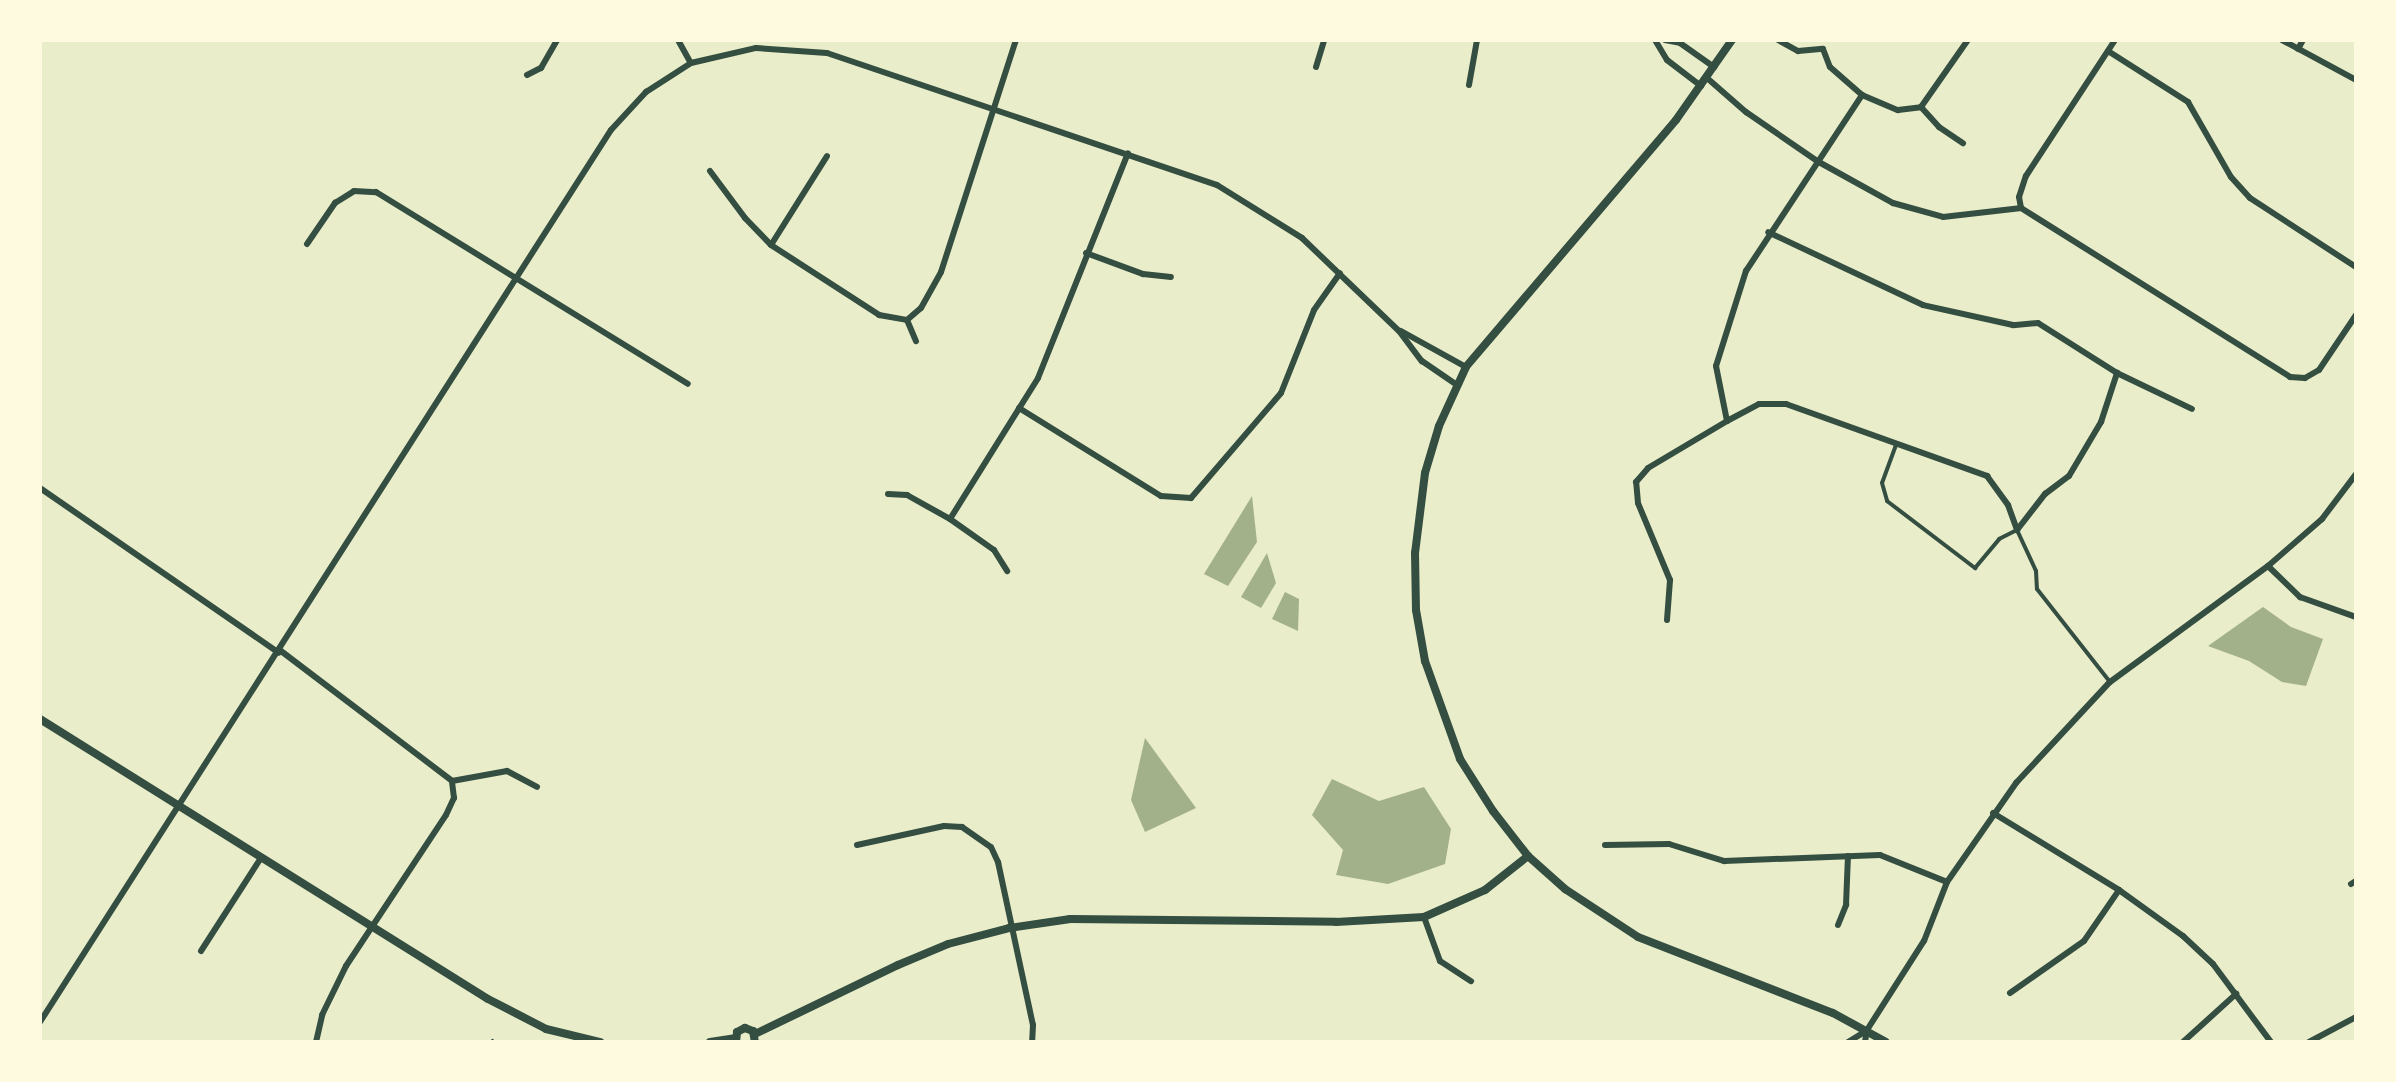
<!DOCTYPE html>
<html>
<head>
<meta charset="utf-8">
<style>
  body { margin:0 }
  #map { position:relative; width:2396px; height:1082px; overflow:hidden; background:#e9edc9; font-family:"Varela Round",sans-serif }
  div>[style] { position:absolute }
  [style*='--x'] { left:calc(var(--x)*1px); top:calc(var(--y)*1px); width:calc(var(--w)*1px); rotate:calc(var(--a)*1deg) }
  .water>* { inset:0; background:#a3b18a }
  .path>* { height:2.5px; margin:-1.25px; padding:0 1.25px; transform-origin:1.25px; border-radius:1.25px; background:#344e41 }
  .service>* { height:4px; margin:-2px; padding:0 2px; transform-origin:2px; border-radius:2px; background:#344e41 }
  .minor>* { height:6px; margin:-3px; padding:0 3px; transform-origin:3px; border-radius:3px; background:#344e41 }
  .tertiary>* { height:8px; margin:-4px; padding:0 4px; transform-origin:4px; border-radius:4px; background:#344e41 }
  span { translate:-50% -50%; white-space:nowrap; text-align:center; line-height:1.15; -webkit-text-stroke:8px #fefae0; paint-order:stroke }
  .frame { position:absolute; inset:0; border:42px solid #fefae0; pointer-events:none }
</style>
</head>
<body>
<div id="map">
  <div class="water">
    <i style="clip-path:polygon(1252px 496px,1257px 542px,1228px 586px,1204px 574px)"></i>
    <i style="clip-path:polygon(1267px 553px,1276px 583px,1261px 608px,1241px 597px)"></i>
    <i style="clip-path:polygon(1285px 592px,1299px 599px,1298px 631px,1272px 619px)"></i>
    <i style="clip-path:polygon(2263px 607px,2291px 627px,2323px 639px,2306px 686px,2282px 682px,2249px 661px,2208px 646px)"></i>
    <i style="clip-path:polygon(1145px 738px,1196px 808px,1145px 832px,1131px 800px)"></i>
    <i style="clip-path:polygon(1332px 779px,1379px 801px,1424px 787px,1451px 829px,1445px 864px,1388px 884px,1336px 875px,1343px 850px,1312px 815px)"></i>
  </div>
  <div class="path">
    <i style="--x:491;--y:1042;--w:2;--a:-63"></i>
  </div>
  <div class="service">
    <i style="--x:1896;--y:445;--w:40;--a:110.2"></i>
    <i style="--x:1882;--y:483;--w:19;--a:74"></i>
    <i style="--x:1887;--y:501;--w:111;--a:37.3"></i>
    <i style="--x:1975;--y:568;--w:38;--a:-50"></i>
    <i style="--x:1999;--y:539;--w:20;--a:-27"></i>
    <i style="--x:2017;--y:530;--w:45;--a:65.1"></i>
    <i style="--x:2036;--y:571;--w:18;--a:87"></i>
    <i style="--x:2037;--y:589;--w:118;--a:51.9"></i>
  </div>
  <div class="minor">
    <i style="--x:678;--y:40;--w:26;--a:61"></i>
    <i style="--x:1655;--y:40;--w:23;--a:59"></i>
    <i style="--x:1667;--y:60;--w:43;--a:37.4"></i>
    <i style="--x:1665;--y:40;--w:15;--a:11"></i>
    <i style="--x:1680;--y:43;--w:42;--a:35.2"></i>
    <i style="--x:1778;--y:40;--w:23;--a:29"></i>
    <i style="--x:1798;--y:51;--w:25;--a:-5"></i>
    <i style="--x:1823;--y:49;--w:19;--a:69"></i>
    <i style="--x:1830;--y:67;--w:43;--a:41.2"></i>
    <i style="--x:1862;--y:95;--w:39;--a:23"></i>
    <i style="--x:1898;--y:110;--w:23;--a:-7"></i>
    <i style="--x:1921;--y:107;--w:27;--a:48"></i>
    <i style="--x:1939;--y:127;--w:29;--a:34"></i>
    <i style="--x:2282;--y:40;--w:84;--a:28.4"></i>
    <i style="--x:2298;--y:49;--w:10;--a:-61"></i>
    <i style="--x:2108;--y:51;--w:95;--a:32.5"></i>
    <i style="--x:2188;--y:102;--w:86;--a:60.2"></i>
    <i style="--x:2231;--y:177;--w:28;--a:48"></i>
    <i style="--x:2250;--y:198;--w:126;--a:33.1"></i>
    <i style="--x:1316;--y:67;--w:28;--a:-73"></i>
    <i style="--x:527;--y:75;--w:16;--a:-27"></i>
    <i style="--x:541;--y:68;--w:32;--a:-60"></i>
    <i style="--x:1707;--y:78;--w:52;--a:41.1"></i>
    <i style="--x:1746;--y:112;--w:86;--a:34.6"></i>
    <i style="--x:1817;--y:161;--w:87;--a:28.9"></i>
    <i style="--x:1893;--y:203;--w:52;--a:15.6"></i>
    <i style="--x:1943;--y:217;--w:79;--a:-6.6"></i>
    <i style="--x:1469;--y:85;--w:46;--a:-79.9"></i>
    <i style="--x:1921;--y:107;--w:82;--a:-55"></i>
    <i style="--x:710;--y:171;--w:59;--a:53.3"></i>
    <i style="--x:745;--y:218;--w:37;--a:46"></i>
    <i style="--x:771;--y:245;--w:129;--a:32.9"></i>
    <i style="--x:879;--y:315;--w:28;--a:10"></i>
    <i style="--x:907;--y:320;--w:23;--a:67"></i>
    <i style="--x:2021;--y:208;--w:318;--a:32.1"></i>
    <i style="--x:2290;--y:377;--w:15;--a:4"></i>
    <i style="--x:2305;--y:378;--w:16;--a:-30"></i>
    <i style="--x:2319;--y:370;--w:66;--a:-56.1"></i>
    <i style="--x:2021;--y:208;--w:11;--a:-100"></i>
    <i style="--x:2019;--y:197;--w:22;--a:-72"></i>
    <i style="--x:2026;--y:176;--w:163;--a:-56.8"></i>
    <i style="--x:307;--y:244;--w:50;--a:-55.7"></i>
    <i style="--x:335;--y:203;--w:22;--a:-32"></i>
    <i style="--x:354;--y:191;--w:22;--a:3"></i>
    <i style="--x:376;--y:192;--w:366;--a:31.6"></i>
    <i style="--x:771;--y:245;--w:105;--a:-57.8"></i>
    <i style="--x:1086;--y:253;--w:61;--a:20.2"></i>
    <i style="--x:1143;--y:274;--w:28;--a:6"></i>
    <i style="--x:907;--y:320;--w:18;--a:-41"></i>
    <i style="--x:921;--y:308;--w:41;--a:-60.9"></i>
    <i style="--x:941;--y:272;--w:244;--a:-72.1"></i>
    <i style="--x:1401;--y:331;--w:74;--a:29"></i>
    <i style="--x:2117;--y:373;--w:83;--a:25.6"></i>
    <i style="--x:1019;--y:408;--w:167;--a:31.8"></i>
    <i style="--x:1161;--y:496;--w:30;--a:4"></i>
    <i style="--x:1191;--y:498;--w:138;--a:-49.4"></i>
    <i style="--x:1281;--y:393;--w:89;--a:-68.3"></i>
    <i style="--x:1314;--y:310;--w:45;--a:-54.9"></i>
    <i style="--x:1727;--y:421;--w:56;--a:-101.3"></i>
    <i style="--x:1716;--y:366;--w:100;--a:-72.5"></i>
    <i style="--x:1746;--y:271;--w:211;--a:-56.6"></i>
    <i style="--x:40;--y:488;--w:290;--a:34.6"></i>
    <i style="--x:888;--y:494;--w:19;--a:3"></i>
    <i style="--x:907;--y:495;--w:49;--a:29.2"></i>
    <i style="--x:950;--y:519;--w:54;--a:35.2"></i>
    <i style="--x:994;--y:550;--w:25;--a:58"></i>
    <i style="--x:950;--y:519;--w:166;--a:-58"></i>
    <i style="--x:1038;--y:378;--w:242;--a:-68.2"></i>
    <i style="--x:2268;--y:566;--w:45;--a:44.1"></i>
    <i style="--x:2300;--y:597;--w:59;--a:19.7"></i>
    <i style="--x:1667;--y:620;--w:40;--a:-85.7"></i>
    <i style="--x:1670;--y:580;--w:83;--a:-112.6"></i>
    <i style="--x:1638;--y:503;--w:21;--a:-95"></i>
    <i style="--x:1636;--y:482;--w:18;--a:-49"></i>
    <i style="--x:1648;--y:468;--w:92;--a:-30.7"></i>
    <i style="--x:1727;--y:421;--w:36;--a:-28"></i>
    <i style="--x:1759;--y:404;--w:27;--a:0"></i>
    <i style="--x:1786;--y:404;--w:214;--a:19.7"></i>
    <i style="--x:1987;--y:476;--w:36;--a:54"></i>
    <i style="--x:2008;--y:505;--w:27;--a:70"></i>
    <i style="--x:2017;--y:530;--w:46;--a:-52.1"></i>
    <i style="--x:2045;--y:494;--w:30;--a:-37"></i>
    <i style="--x:2069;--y:476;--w:63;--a:-59.3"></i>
    <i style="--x:2101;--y:422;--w:52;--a:-71.9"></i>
    <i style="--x:2117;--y:373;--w:93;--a:-147.7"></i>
    <i style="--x:2038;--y:323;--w:25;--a:175"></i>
    <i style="--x:2013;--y:325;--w:92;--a:-167.5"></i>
    <i style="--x:1923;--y:305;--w:171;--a:-154.8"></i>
    <i style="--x:281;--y:651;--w:215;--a:37.2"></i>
    <i style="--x:452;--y:781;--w:56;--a:-10.3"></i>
    <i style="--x:507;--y:771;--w:34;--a:28"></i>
    <i style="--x:1993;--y:813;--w:148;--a:31.4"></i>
    <i style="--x:2119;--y:890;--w:79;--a:35.7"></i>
    <i style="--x:2183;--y:936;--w:41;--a:43"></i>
    <i style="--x:2213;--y:964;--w:97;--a:53.4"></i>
    <i style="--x:857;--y:845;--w:89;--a:-12.3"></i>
    <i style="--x:944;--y:826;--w:18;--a:3"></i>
    <i style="--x:962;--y:827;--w:35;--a:35"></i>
    <i style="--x:991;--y:847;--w:17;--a:65"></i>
    <i style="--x:998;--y:862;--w:167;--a:77.9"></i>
    <i style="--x:1033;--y:1025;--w:17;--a:93"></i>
    <i style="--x:1605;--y:845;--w:64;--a:-0.9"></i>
    <i style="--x:1669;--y:844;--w:58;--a:17.2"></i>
    <i style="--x:1724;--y:861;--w:156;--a:-2.2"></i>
    <i style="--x:1880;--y:855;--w:72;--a:21.9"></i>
    <i style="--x:2351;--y:884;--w:6;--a:-31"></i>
    <i style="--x:1424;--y:917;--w:47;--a:70"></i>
    <i style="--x:1440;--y:961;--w:37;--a:33"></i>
    <i style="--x:1838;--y:925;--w:22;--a:-68"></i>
    <i style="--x:1846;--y:905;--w:49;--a:-87.7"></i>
    <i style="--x:201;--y:951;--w:111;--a:-57.2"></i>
    <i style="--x:2010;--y:993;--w:90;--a:-35.1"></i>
    <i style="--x:2084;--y:941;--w:62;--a:-55.5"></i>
    <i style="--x:40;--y:1022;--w:1059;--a:-57.38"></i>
    <i style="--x:611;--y:130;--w:52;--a:-47.4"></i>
    <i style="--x:646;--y:92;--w:54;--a:-32.8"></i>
    <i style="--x:691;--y:63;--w:67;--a:-13"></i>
    <i style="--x:756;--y:48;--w:71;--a:4"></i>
    <i style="--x:827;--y:53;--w:412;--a:18.7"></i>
    <i style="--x:1217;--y:185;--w:100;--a:31.9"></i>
    <i style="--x:1302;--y:238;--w:134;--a:43.8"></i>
    <i style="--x:1399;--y:331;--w:38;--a:53"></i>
    <i style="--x:1422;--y:361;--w:42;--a:34.4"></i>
    <i style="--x:316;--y:1042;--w:28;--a:-77"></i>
    <i style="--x:322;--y:1015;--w:55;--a:-63.9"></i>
    <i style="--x:346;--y:966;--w:181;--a:-56.5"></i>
    <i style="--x:446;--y:815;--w:19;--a:-65"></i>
    <i style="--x:454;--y:798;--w:17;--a:-97"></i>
    <i style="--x:1848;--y:1042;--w:21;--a:-31"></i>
    <i style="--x:1865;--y:1042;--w:12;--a:-81"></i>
    <i style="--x:1867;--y:1030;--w:106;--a:-57.4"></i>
    <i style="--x:1924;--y:941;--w:63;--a:-68.7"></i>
    <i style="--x:1947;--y:882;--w:121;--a:-55.1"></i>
    <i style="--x:2016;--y:783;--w:138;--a:-47.1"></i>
    <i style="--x:2110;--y:682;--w:196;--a:-36.3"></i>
    <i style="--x:2268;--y:566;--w:72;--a:-41"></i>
    <i style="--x:2322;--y:519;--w:56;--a:-52.9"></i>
    <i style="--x:2183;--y:1042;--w:72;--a:-42.2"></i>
    <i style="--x:2309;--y:1042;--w:53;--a:-28"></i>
  </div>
  <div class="tertiary">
    <i style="--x:1732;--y:40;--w:98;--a:125"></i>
    <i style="--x:1676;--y:120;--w:324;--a:130.4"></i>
    <i style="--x:1466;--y:367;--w:65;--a:114.6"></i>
    <i style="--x:1439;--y:426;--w:49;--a:106.6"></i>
    <i style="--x:1425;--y:473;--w:81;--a:97.1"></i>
    <i style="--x:1415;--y:553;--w:57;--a:89"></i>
    <i style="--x:1416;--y:610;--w:52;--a:80"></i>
    <i style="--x:1425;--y:661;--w:104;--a:70.3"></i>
    <i style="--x:1460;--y:759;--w:62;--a:57.6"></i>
    <i style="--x:1493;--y:811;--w:57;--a:52.1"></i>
    <i style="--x:1528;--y:856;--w:50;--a:41.7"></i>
    <i style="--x:1565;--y:889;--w:87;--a:33.3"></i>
    <i style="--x:1638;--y:937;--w:209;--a:21.3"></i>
    <i style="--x:1833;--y:1013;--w:60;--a:28.7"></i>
    <i style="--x:40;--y:719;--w:528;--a:32.01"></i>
    <i style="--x:488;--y:999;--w:65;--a:27.3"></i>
    <i style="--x:546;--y:1029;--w:56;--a:13.5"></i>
    <i style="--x:755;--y:1034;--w:159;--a:-25.8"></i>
    <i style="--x:898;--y:965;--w:54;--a:-22.8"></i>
    <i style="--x:948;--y:944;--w:63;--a:-14.7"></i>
    <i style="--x:1009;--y:928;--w:62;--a:-8.4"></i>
    <i style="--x:1070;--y:919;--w:266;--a:0.6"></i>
    <i style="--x:1336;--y:922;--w:88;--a:-3.3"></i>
    <i style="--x:1424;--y:917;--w:67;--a:-23.9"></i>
    <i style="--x:1485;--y:890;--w:55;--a:-38.3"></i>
    <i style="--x:710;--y:1042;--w:25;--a:-9"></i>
    <i style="--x:736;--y:1042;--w:10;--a:-84"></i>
    <i style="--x:737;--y:1032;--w:9;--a:-27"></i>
    <i style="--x:745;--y:1028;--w:9;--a:21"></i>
    <i style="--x:753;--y:1031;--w:11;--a:80"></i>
  </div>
  <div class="frame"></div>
</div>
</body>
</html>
